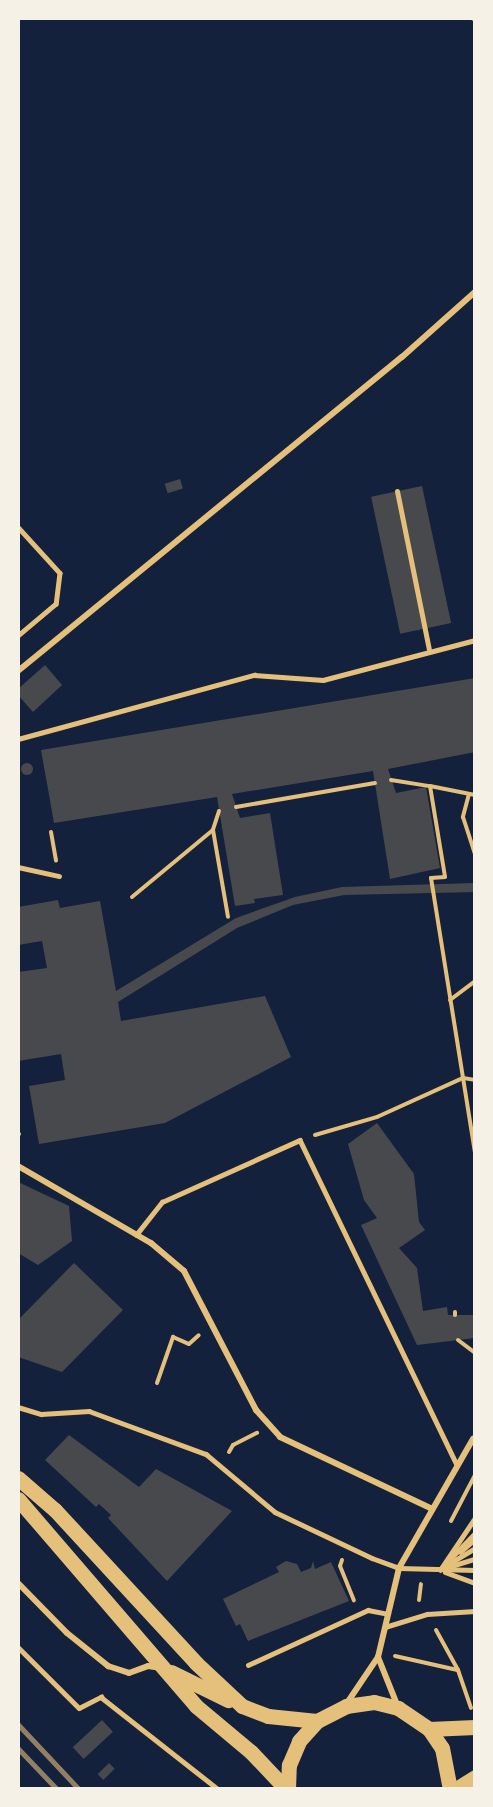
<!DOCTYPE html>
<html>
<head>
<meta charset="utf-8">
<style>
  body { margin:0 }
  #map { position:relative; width:493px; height:1807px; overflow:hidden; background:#14213d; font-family:"PT Sans",sans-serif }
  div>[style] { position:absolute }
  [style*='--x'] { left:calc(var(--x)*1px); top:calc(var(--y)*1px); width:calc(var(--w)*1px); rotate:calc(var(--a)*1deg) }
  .building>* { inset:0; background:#48494c; transform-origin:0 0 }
  .round { border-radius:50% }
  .path>* { height:4px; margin:-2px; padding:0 2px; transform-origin:2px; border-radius:2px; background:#e5c07b }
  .service>* { height:4.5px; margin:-2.25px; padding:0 2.25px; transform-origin:2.25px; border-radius:2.25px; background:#e5c07b }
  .pedestrian>* { height:5px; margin:-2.5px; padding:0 2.5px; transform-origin:2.5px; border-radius:2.5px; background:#e5c07b }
  .minor>* { height:6px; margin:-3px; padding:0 3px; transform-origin:3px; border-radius:3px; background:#e5c07b }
  .primary>* { height:15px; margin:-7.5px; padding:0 7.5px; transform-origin:7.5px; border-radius:7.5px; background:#e5c07b }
  .rail>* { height:4.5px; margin:-2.25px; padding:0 2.25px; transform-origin:2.25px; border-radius:2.25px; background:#918062 }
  span { translate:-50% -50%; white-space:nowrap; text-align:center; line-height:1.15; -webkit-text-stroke:4.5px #f6f1e7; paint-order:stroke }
  .frame { position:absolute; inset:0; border:20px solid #f6f1e7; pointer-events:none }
</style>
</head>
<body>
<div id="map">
  <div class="building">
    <i style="left:180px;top:479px;width:10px;height:16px;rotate:73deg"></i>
    <i style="left:422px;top:486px;width:140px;height:52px;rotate:78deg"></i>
    <i style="clip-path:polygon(45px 665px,62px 685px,33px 712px,18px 695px,18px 689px)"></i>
    <i style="clip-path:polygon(475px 678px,475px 752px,388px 769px,396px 793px,426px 787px,440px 868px,390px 879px,373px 771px,232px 794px,240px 818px,270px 813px,283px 895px,254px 899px,255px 903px,235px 906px,217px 797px,54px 823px,41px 750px)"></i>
    <i class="round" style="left:21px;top:763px;width:12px;height:12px"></i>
    <i style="clip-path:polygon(475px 883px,475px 892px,344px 895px,293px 905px,237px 928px,118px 1002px,121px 1021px,265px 996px,291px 1057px,165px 1123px,39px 1144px,29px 1086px,65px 1080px,61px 1054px,18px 1061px,18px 972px,47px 968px,42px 941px,18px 945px,18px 907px,58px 900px,60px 908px,100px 901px,116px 991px,236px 918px,295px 897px,342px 887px)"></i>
    <i style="clip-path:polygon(377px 1123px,414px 1174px,419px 1222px,425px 1230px,399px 1248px,417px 1268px,423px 1311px,447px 1307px,448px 1315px,475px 1315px,475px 1338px,417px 1345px,361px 1225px,377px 1218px,364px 1200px,348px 1144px)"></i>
    <i style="clip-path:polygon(18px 1182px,69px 1206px,72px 1241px,38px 1265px,18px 1253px)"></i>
    <i style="clip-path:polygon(74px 1263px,123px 1310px,62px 1372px,18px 1357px,18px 1320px)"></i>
    <i style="clip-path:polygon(69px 1435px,139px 1487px,156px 1469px,232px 1511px,167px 1581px,108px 1518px,111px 1515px,99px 1504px,96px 1507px,45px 1460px)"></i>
    <i style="clip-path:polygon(286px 1561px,297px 1564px,301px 1572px,311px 1568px,313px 1561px,315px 1569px,331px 1562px,349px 1601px,248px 1641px,240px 1624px,236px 1626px,223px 1599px,279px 1572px,276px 1567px)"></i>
    <i style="left:102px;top:1720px;width:16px;height:40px;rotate:47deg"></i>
    <i style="left:109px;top:1763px;width:8px;height:16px;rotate:45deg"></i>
  </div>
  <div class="path">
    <i style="--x:391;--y:780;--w:39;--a:9"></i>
    <i style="--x:469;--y:794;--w:24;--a:105"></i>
    <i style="--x:463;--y:817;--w:40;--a:72"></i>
    <i style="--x:475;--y:795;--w:46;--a:-168.7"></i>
    <i style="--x:430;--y:786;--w:92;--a:80.6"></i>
    <i style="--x:445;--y:877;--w:14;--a:176"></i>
    <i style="--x:431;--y:878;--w:278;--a:80.9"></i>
    <i style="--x:236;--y:807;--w:141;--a:-9.8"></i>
    <i style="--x:219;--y:811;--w:20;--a:108"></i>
    <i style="--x:213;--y:830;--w:88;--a:80.2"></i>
    <i style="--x:51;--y:832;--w:29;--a:80"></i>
    <i style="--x:132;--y:897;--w:105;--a:-39.6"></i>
    <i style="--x:475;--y:934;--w:19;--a:90"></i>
    <i style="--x:450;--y:1000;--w:31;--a:-37"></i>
    <i style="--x:315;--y:1135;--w:65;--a:-16.2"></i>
    <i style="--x:377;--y:1117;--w:94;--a:-24.4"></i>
    <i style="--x:463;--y:1078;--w:12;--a:9"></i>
    <i style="--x:455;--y:1312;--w:3;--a:90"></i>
    <i style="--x:458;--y:1340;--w:21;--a:37"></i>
    <i style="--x:157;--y:1383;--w:49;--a:-70.8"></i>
    <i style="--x:173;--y:1337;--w:17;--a:24"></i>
    <i style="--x:189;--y:1344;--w:13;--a:-42"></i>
    <i style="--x:229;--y:1452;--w:8;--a:-60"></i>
    <i style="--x:233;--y:1445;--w:27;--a:-27"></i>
    <i style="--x:451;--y:1521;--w:52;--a:-62.4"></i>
    <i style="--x:342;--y:1560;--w:6;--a:108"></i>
    <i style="--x:340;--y:1566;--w:37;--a:68"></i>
    <i style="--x:419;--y:1600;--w:16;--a:-83"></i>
    <i style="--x:436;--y:1630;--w:46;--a:61.2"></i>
    <i style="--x:458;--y:1670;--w:40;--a:71.1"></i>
    <i style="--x:395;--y:1656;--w:64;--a:12.7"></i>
  </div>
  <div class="service">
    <i style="--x:18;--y:527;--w:62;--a:47.6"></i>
    <i style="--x:60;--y:573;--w:31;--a:97"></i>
    <i style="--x:56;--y:604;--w:50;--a:139.9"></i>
    <i style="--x:18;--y:739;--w:245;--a:-15.2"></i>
    <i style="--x:254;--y:675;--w:69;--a:4.1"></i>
    <i style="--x:323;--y:680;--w:157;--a:-14.7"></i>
    <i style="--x:18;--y:867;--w:42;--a:12.4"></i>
    <i style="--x:18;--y:1134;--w:1;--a:0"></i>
    <i style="--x:136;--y:1235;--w:42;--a:-51.8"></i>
    <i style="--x:162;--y:1202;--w:151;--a:-24.2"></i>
    <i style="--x:300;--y:1140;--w:361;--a:64.2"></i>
    <i style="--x:18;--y:1407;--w:24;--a:17"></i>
    <i style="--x:41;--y:1414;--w:48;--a:-3.6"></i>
    <i style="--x:89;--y:1411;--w:125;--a:20.2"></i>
    <i style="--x:206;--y:1454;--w:90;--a:40"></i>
    <i style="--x:275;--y:1512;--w:107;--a:25.4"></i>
    <i style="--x:372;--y:1558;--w:29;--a:20"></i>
    <i style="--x:399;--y:1568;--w:76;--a:1.5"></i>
    <i style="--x:460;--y:1552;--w:20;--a:-41"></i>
    <i style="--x:450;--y:1559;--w:36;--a:-46"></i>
    <i style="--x:448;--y:1567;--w:28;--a:-17"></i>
    <i style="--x:442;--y:1568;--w:39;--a:-31"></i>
    <i style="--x:440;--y:1570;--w:63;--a:-56.1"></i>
    <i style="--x:445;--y:1572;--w:32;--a:20"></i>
    <i style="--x:385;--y:1627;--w:44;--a:-17.2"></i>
    <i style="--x:427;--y:1614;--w:48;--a:-3.6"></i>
    <i style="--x:18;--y:1647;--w:86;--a:45"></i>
    <i style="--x:79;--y:1708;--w:25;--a:-27"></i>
    <i style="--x:101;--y:1697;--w:149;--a:38.2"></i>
    <i style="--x:248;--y:1665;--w:132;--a:-24.6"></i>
    <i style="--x:368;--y:1610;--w:20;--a:11"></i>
  </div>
  <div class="pedestrian">
    <i style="--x:397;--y:491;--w:161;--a:78.6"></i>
  </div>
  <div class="minor">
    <i style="--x:474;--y:18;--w:1;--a:0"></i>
    <i style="--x:18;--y:671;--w:496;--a:-39.3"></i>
    <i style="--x:402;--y:357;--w:98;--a:-41.7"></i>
    <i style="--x:18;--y:1166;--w:154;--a:30.1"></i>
    <i style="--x:151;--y:1243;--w:43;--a:40.3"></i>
    <i style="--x:184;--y:1271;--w:157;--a:62.6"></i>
    <i style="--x:256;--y:1410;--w:36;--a:48"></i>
    <i style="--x:280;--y:1437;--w:168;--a:25.3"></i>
    <i style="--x:18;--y:1583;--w:70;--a:45.6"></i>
    <i style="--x:67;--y:1633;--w:53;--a:38.8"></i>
    <i style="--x:108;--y:1666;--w:22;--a:18"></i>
    <i style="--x:129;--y:1673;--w:20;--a:-20"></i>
    <i style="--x:148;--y:1666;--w:12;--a:9"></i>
    <i style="--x:378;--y:1657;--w:54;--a:68.2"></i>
    <i style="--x:347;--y:1703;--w:55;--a:-56"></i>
    <i style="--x:378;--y:1657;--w:91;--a:-76.7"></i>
    <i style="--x:399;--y:1568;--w:149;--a:-60.2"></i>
  </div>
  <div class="primary">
    <i style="--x:18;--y:1478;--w:49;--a:40.9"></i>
    <i style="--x:55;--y:1510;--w:208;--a:47.3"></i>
    <i style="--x:196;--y:1663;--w:63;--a:43.1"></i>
    <i style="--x:242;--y:1706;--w:28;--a:21"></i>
    <i style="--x:268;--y:1716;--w:49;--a:5.8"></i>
    <i style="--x:18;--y:1499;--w:273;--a:49.3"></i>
    <i style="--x:196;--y:1706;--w:72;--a:39.9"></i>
    <i style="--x:251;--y:1752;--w:51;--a:46.6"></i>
    <i style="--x:171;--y:1672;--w:64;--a:26.2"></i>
    <i style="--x:429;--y:1729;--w:46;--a:-2.5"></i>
    <i style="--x:288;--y:1789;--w:24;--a:-88"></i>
    <i style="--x:289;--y:1765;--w:26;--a:-67"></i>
    <i style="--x:299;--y:1741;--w:27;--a:-48"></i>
    <i style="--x:317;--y:1721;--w:33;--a:-27"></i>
    <i style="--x:346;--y:1706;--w:28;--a:-8"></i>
    <i style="--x:374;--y:1702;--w:25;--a:14"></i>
    <i style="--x:398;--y:1708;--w:37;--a:34"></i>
    <i style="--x:429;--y:1729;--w:23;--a:56"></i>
    <i style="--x:442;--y:1748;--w:42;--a:79"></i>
    <i style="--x:456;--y:1789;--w:22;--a:-32"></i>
  </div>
  <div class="rail">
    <i style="--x:18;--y:1724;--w:89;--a:46.8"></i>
    <i style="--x:18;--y:1748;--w:57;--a:46.4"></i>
  </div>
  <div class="frame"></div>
</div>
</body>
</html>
